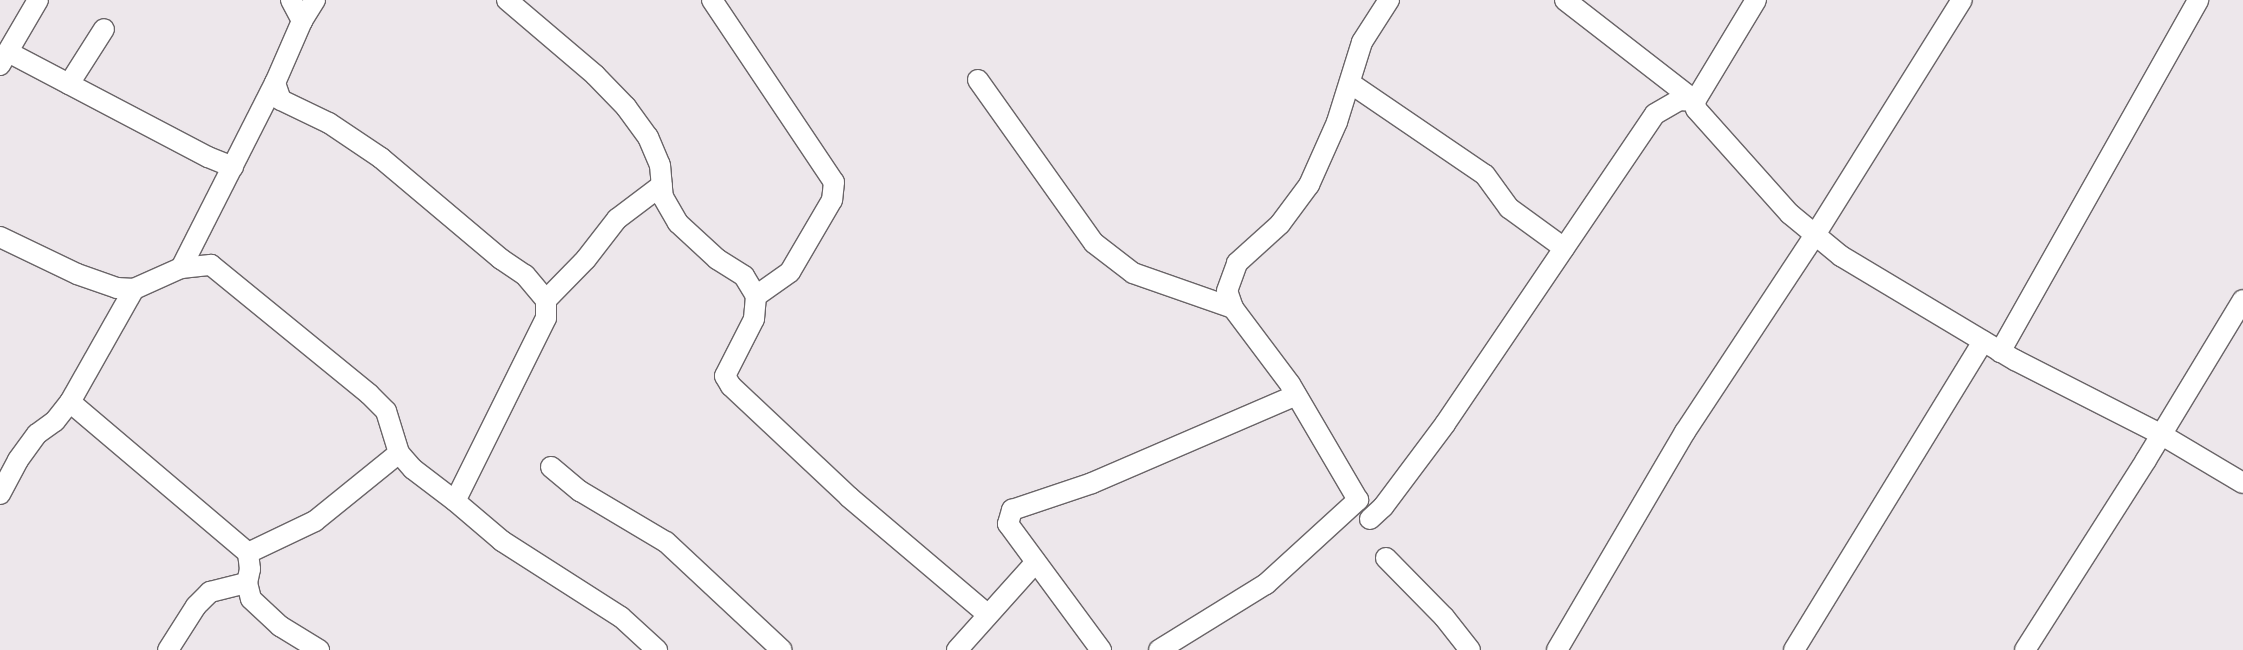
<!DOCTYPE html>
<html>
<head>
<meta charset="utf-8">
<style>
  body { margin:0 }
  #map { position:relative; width:2243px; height:650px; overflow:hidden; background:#ede7eb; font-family:"IBM Plex Serif",serif }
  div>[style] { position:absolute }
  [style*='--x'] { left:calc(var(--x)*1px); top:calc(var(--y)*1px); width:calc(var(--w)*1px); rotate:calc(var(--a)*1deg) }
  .roads { filter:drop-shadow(1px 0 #696467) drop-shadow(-1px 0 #696467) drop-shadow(0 1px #696467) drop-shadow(0 -1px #696467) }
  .minor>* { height:20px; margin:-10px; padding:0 10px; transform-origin:10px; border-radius:10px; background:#fff }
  span { translate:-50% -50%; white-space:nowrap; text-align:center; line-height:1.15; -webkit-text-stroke:4px #fbf4f8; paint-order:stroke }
</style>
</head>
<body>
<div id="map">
  <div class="roads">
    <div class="minor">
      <i style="--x:291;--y:0;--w:24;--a:62"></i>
      <i style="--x:315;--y:0;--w:25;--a:122"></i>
      <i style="--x:302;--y:21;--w:68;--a:113.5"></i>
      <i style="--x:275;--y:83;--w:18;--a:71"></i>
      <i style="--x:281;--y:100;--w:53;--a:25.6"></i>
      <i style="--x:329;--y:123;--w:63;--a:33.9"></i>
      <i style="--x:381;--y:158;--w:157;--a:40.1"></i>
      <i style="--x:501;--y:259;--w:29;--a:34"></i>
      <i style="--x:525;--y:275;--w:33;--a:50"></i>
      <i style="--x:546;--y:300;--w:18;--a:90"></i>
      <i style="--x:546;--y:318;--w:204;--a:116.4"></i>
      <i style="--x:455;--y:501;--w:62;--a:40.4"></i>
      <i style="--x:502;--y:541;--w:141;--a:32.6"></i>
      <i style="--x:621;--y:617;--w:49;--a:42.5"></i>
      <i style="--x:507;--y:0;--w:116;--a:40.4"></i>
      <i style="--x:595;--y:75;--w:45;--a:45.9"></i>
      <i style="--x:626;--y:107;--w:37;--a:54"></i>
      <i style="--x:648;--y:137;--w:30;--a:67"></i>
      <i style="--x:660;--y:165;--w:32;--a:85"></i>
      <i style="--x:663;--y:197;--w:30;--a:60"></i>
      <i style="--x:678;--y:223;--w:53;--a:42.7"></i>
      <i style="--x:717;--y:259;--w:32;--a:32"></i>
      <i style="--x:744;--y:276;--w:23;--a:59"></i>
      <i style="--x:756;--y:296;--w:23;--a:95"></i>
      <i style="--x:754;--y:319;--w:64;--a:117"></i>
      <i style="--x:725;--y:376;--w:12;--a:59"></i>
      <i style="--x:731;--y:386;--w:162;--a:43.2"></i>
      <i style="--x:849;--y:497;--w:182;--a:40.3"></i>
      <i style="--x:712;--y:0;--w:219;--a:56.2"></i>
      <i style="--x:834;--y:182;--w:18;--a:96"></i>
      <i style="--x:832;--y:200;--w:83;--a:120.3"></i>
      <i style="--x:790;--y:272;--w:42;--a:144.8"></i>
      <i style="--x:1565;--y:0;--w:165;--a:37.8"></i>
      <i style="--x:1756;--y:0;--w:118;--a:121.1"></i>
      <i style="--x:1695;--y:101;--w:8;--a:83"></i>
      <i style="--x:1696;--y:109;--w:141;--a:48.2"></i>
      <i style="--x:1790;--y:214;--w:66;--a:39.5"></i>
      <i style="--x:1841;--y:256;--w:203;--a:30.9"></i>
      <i style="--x:2015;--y:360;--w:165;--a:27"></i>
      <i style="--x:2162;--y:435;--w:94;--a:30.7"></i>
      <i style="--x:8;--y:52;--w:226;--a:27.7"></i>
      <i style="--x:208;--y:157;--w:27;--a:22"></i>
      <i style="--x:0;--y:65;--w:75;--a:-59.7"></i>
      <i style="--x:978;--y:80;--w:200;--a:54.6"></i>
      <i style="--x:1094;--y:243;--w:49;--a:37.6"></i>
      <i style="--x:1133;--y:273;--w:106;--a:19.3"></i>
      <i style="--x:1350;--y:83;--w:163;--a:34.3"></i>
      <i style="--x:1485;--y:175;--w:41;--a:54"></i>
      <i style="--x:1509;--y:208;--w:68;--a:36"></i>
      <i style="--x:69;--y:84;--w:65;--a:-57.5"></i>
      <i style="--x:0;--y:237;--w:85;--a:25.7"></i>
      <i style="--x:77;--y:274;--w:42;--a:19.3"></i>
      <i style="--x:117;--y:288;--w:17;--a:3"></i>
      <i style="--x:134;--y:289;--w:51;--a:-24.1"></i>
      <i style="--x:181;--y:268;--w:30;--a:-6"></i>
      <i style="--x:211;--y:265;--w:204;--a:39.2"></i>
      <i style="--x:369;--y:394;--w:24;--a:45"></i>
      <i style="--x:386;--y:411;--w:44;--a:72.8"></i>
      <i style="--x:399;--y:453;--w:21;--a:49"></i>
      <i style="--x:413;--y:469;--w:53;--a:37.3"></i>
      <i style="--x:181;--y:268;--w:208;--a:-63.1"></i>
      <i style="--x:546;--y:300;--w:57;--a:-45.7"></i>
      <i style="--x:586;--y:259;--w:51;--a:-52.2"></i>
      <i style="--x:617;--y:219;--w:56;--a:-37.1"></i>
      <i style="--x:2000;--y:352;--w:404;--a:-60.6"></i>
      <i style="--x:70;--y:402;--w:233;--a:40.3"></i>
      <i style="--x:248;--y:553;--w:16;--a:83"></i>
      <i style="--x:250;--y:569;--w:14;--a:102"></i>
      <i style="--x:247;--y:583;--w:16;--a:76"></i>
      <i style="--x:251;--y:599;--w:40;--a:43"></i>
      <i style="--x:280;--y:626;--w:46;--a:31.6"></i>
      <i style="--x:551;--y:467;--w:38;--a:40"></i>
      <i style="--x:580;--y:491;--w:100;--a:30.7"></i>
      <i style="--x:666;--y:542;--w:158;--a:43"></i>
      <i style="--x:0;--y:494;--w:38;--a:-62"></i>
      <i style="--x:18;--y:460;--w:32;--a:-54"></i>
      <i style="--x:37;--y:434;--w:22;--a:-36"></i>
      <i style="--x:55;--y:421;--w:24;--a:-52"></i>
      <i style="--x:70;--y:402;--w:130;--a:-60.5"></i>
      <i style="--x:1370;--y:519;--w:18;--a:-43"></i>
      <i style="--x:1383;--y:507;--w:104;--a:-53.2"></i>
      <i style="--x:1445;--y:424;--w:374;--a:-55.9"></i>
      <i style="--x:1655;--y:114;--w:28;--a:-30"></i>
      <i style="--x:1679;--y:100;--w:16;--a:4"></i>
      <i style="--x:248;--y:553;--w:74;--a:-25.5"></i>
      <i style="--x:315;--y:521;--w:108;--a:-39"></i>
      <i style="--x:1386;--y:558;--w:83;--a:45.5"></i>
      <i style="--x:1444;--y:617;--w:42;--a:51.8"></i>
      <i style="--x:168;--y:650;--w:52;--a:-57.5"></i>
      <i style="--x:196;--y:606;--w:20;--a:-45"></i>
      <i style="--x:210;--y:592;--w:38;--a:-14"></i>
      <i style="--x:957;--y:650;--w:118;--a:-48.1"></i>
      <i style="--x:1101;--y:650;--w:157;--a:-126.4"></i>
      <i style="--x:1008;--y:524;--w:15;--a:-74"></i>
      <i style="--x:1012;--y:510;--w:84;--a:-18.6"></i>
      <i style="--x:1092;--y:483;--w:222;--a:-23.3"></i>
      <i style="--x:1159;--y:650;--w:126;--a:-31.7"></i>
      <i style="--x:1266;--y:584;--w:125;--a:-42.4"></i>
      <i style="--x:1358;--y:500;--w:134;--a:-120.4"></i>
      <i style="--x:1290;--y:384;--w:95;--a:-126.9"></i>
      <i style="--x:1233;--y:308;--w:18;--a:-109"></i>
      <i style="--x:1227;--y:291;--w:30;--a:-70"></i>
      <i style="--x:1237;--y:263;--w:58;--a:-42.2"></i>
      <i style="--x:1280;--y:224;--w:49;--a:-53.4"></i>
      <i style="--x:1309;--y:185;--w:69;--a:-66"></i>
      <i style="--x:1337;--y:122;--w:84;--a:-72.6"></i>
      <i style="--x:1362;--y:42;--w:50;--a:-57.3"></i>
      <i style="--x:1557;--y:650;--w:253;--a:-59.6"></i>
      <i style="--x:1685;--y:432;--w:236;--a:-56.6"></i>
      <i style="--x:1815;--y:235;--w:277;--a:-58"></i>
      <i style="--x:1794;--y:650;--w:362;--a:-58.5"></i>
      <i style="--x:2025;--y:650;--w:225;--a:-57.5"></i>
      <i style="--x:2146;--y:460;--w:187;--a:-58.8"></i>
    </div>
  </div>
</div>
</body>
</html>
